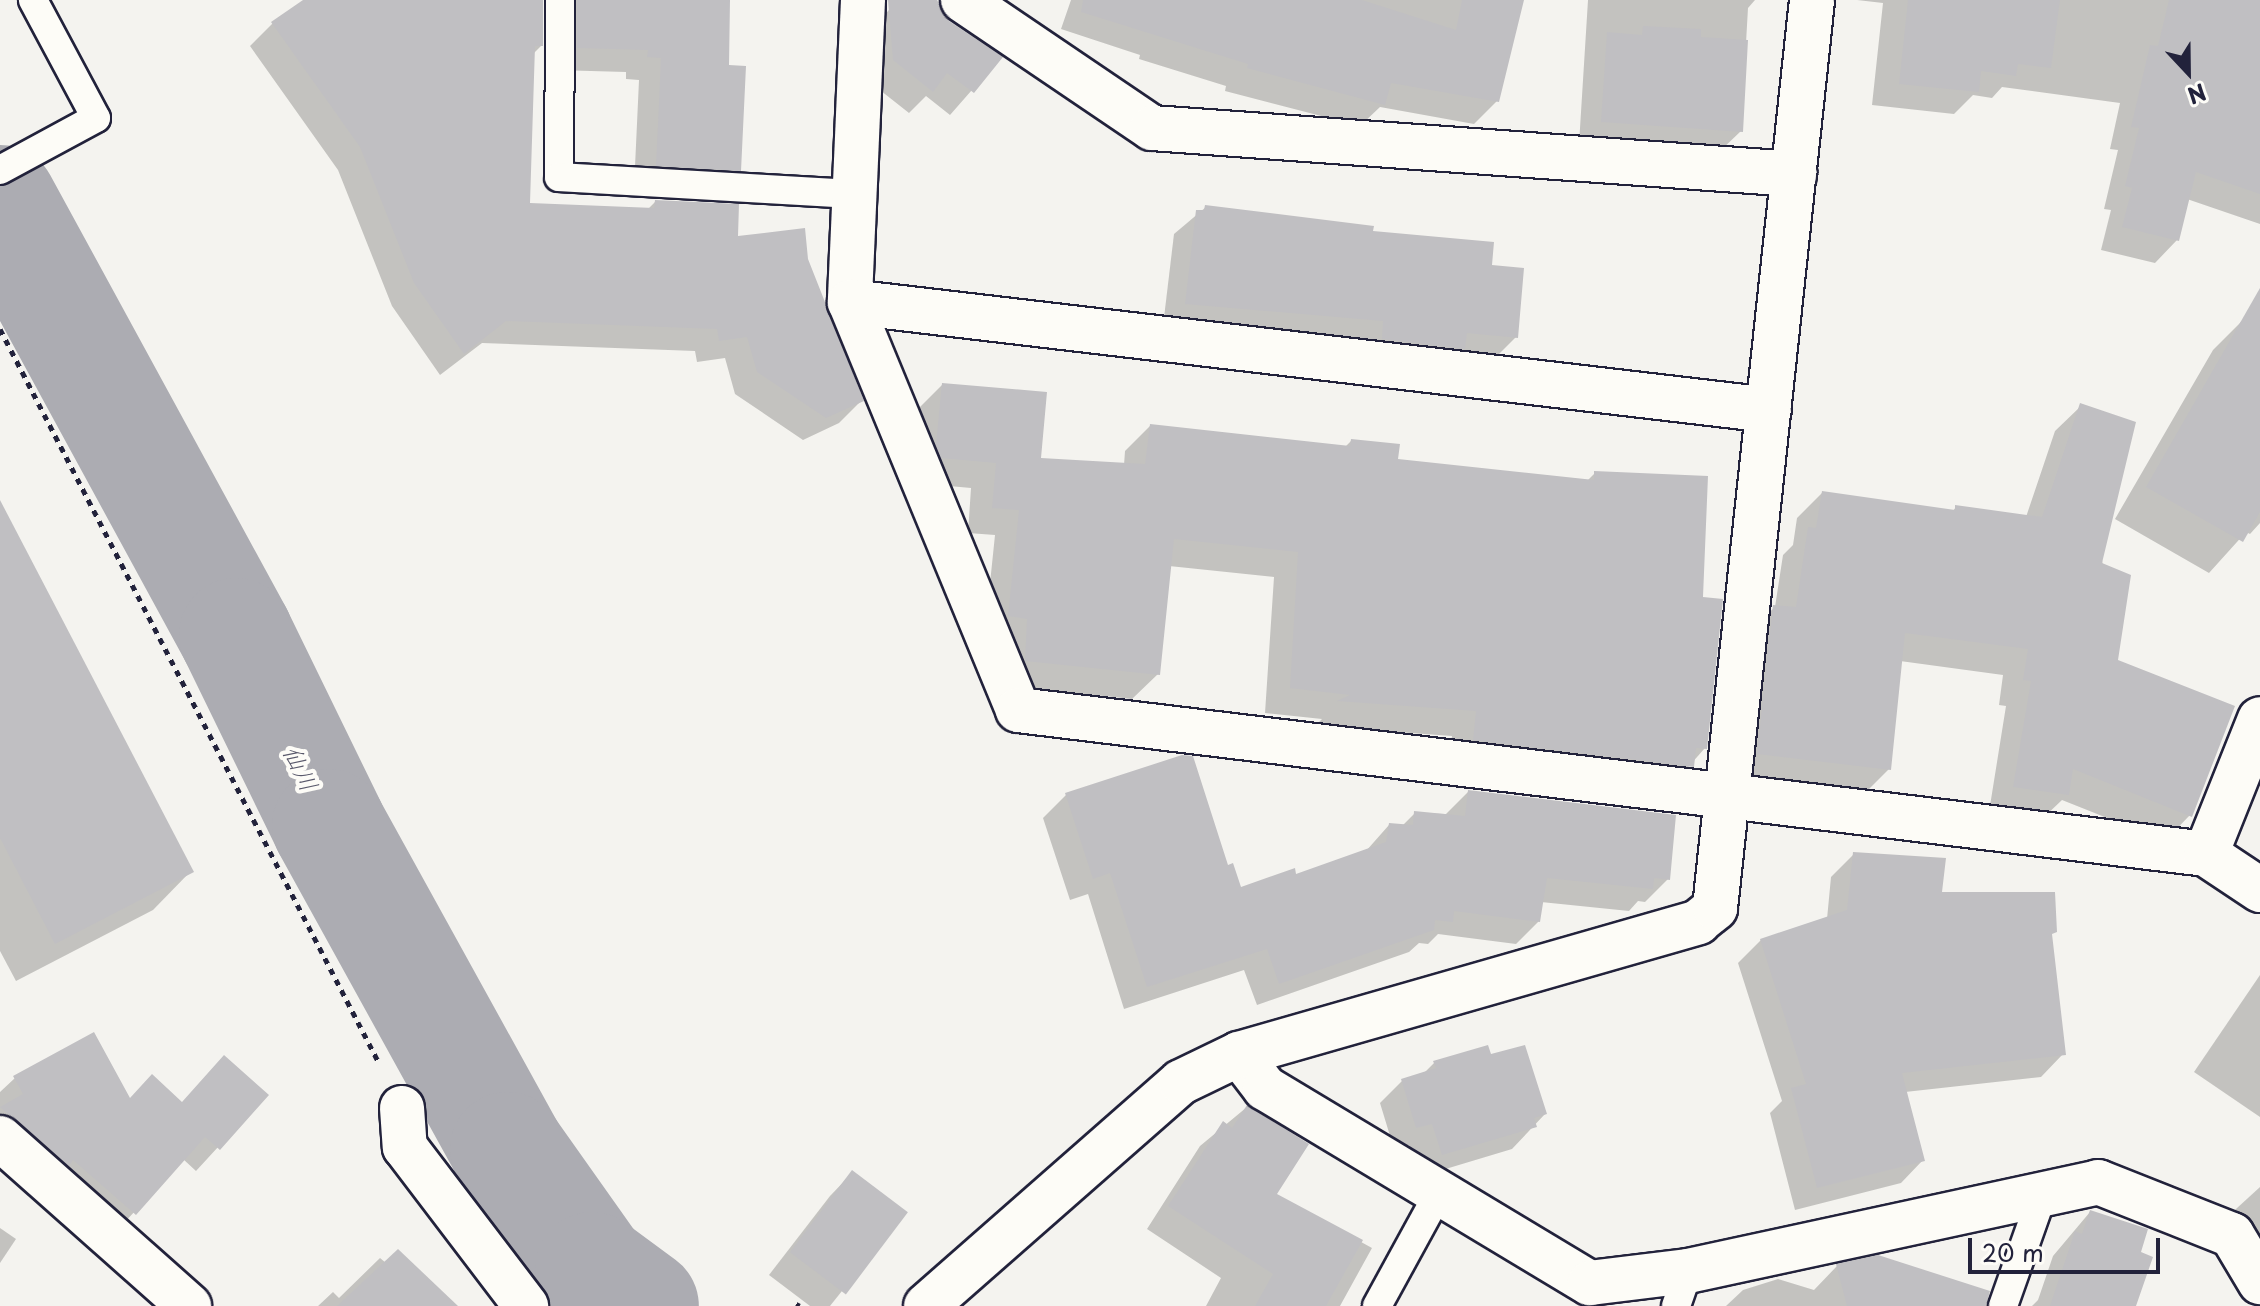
<!DOCTYPE html>
<html>
<head>
<meta charset="utf-8">
<style>
  body { margin:0 }
  #map { position:relative; width:2260px; height:1306px; overflow:hidden; background:#f4f3ef; font-family:"Playpen Sans","Klee One",sans-serif }
  div>[style] { position:absolute }
  [style*='--x'] { left:calc(var(--x)*1px); top:calc(var(--y)*1px); width:calc(var(--w)*1px); rotate:calc(var(--a)*1deg) }
  .shadow>* { inset:0; background:#0003 }
  .river>* { height:114px; margin:-57px; padding:0 57px; transform-origin:57px; border-radius:57px; background:#acacb2 }
  .building>* { inset:0; background:#c0bfc2; transform-origin:0 0 }
  .path>* { height:5px; margin-top:-2.5px; transform-origin:0; background:repeating-linear-gradient(90deg,#22223b 0 6px,transparent 0 12px) }
  .roads { filter:drop-shadow(2px 0 #22223b) drop-shadow(-2px 0 #22223b) drop-shadow(0 2px #22223b) drop-shadow(0 -2px #22223b) }
  .lane>* { height:28px; margin:-14px; padding:0 14px; transform-origin:14px; border-radius:14px; background:#fdfcf7 }
  .street>* { height:44px; margin:-22px; padding:0 22px; transform-origin:22px; border-radius:22px; background:#fdfcf7 }
  span { translate:-50% -50%; white-space:nowrap; text-align:center; line-height:1.15; -webkit-text-stroke:8px #fdfcf7; paint-order:stroke }
  .water-label { font-size:24px; color:#59596b; font-style:italic }
  .north { position:absolute; left:2148px; top:32px; width:80px; height:80px; -webkit-text-stroke:6px #fdfcf7; paint-order:stroke; rotate:158deg; font-size:22px; font-weight:700; line-height:32px; text-align:center; color:#22223b }
  .north::after { content:''; display:block; margin:auto; width:28px; height:36px; background:#22223b; clip-path:polygon(50% 0,100% 100%,50% 72%,0 100%) }
  .scale { position:absolute; left:1968px; top:1238px; width:192px; height:36px; box-sizing:border-box; border:4px solid #22223b; border-top:0; padding-left:10px; font-size:24px; line-height:28px; white-space:nowrap; color:#22223b; -webkit-text-stroke:6px #fdfcf7; paint-order:stroke }
</style>
</head>
<body>
<div id="map">
  <div class="shadow">
    <i style="clip-path:polygon(307px 0,541px 0,541px 46px,533px 54px,528px 205px,648px 209px,655px 202px,736px 239px,806px 259px,861px 401px,839px 423px,803px 440px,735px 394px,725px 358px,697px 362px,695px 351px,482px 343px,440px 375px,392px 306px,338px 170px,250px 46px,273px 23px)"></i>
    <i style="clip-path:polygon(545px 0,729px 0,727px 67px,739px 170px,716px 192px,634px 188px,639px 80px,626px 79px,626px 72px,555px 70px,555px 22px,545px 8px)"></i>
    <i style="clip-path:polygon(897px 0,934px 0,948px 22px,1000px 58px,950px 115px,926px 96px,909px 113px,871px 83px,866px 38px)"></i>
    <i style="clip-path:polygon(1071px 0,1522px 0,1497px 101px,1474px 124px,1380px 107px,1360px 126px,1225px 91px,1226px 86px,1139px 59px,1140px 55px,1061px 29px)"></i>
    <i style="clip-path:polygon(1588px 0,1755px 0,1748px 8px,1741px 131px,1718px 153px,1579px 144px)"></i>
    <i style="clip-path:polygon(1857px 0,2260px 0,2260px 224px,2187px 199px,2177px 240px,2155px 263px,2101px 250px,2111px 210px,2104px 209px,2118px 150px,2110px 149px,2120px 103px,2002px 87px,1992px 98px,1973px 95px,1954px 114px,1872px 105px,1883px 3px)"></i>
    <i style="clip-path:polygon(1206px 207px,1371px 233px,1516px 337px,1494px 359px,1163px 326px,1174px 234px)"></i>
    <i style="clip-path:polygon(2245px 318px,2260px 327px,2260px 523px,2250px 534px,2246px 532px,2209px 573px,2115px 519px,2213px 350px)"></i>
    <i style="clip-path:polygon(942px 385px,1039px 460px,1124px 465px,1125px 451px,1150px 426px,1344px 448px,1351px 441px,1396px 460px,1587px 481px,1595px 473px,1701px 599px,1705px 748px,1667px 791px,1448px 765px,1452px 736px,1315px 726px,1322px 719px,1265px 713px,1274px 577px,1169px 566px,1158px 674px,1132px 699px,1000px 685px,984px 641px,995px 535px,968px 533px,971px 488px,916px 483px,917px 410px)"></i>
    <i style="clip-path:polygon(2081px 406px,2116px 662px,2190px 815px,2165px 841px,2062px 800px,2041px 820px,1989px 812px,2006px 706px,1999px 705px,2003px 675px,1900px 661px,1889px 769px,1864px 794px,1732px 779px,1748px 632px,1775px 607px,1783px 555px,1793px 545px,1797px 518px,1822px 493px,1952px 512px,1956px 507px,2026px 517px,2055px 431px)"></i>
    <i style="clip-path:polygon(0 505px,191px 871px,153px 910px,16px 981px,0 951px)"></i>
    <i style="clip-path:polygon(1468px 792px,1668px 879px,1645px 902px,1638px 901px,1629px 911px,1541px 902px,1539px 921px,1516px 944px,1438px 934px,1428px 944px,1419px 943px,1409px 952px,1257px 1005px,1244px 970px,1124px 1009px,1088px 894px,1070px 900px,1043px 818px,1066px 795px,1226px 868px,1240px 890px,1295px 877px,1366px 851px,1389px 825px,1402px 826px,1415px 813px,1446px 814px)"></i>
    <i style="clip-path:polygon(1854px 854px,1940px 894px,2050px 936px,2063px 1054px,2041px 1077px,1905px 1092px,1923px 1160px,1901px 1183px,1795px 1210px,1770px 1113px,1782px 1101px,1738px 963px,1761px 940px,1827px 919px,1831px 877px)"></i>
    <i style="clip-path:polygon(2260px 975px,2260px 1117px,2194px 1072px)"></i>
    <i style="clip-path:polygon(1490px 1056px,1545px 1114px,1512px 1149px,1419px 1177px,1409px 1145px,1394px 1149px,1380px 1103px,1402px 1081px,1423px 1074px,1434px 1063px)"></i>
    <i style="clip-path:polygon(15px 1078px,129px 1100px,181px 1103px,266px 1095px,196px 1171px,183px 1159px,112px 1236px,0 1149px,0 1092px)"></i>
    <i style="clip-path:polygon(1247px 1107px,1274px 1194px,1372px 1248px,1340px 1306px,1206px 1306px,1221px 1278px,1147px 1229px,1200px 1146px)"></i>
    <i style="clip-path:polygon(852px 1173px,905px 1212px,830px 1306px,810px 1306px,769px 1275px,830px 1196px)"></i>
    <i style="clip-path:polygon(2260px 1187px,2260px 1265px,2225px 1219px)"></i>
    <i style="clip-path:polygon(2090px 1212px,2138px 1254px,2134px 1306px,2032px 1306px,2038px 1300px,2053px 1256px)"></i>
    <i style="clip-path:polygon(0 1228px,16px 1239px,0 1263px)"></i>
    <i style="clip-path:polygon(380px 1258px,386px 1263px,443px 1306px,318px 1306px,333px 1292px,339px 1298px)"></i>
    <i style="clip-path:polygon(1837px 1266px,1977px 1306px,1726px 1306px,1743px 1290px,1778px 1279px,1814px 1290px)"></i>
  </div>
  <div class="river">
    <i style="--x:0;--y:202;--w:493;--a:61.4"></i>
    <i style="--x:236;--y:635;--w:212;--a:64"></i>
    <i style="--x:329;--y:826;--w:369;--a:61.1"></i>
    <i style="--x:507;--y:1149;--w:147;--a:54.7"></i>
    <i style="--x:592;--y:1269;--w:62;--a:36.5"></i>
  </div>
  <div class="building">
    <i style="clip-path:polygon(303px 0,543px 0,543px 46px,535px 46px,530px 203px,654px 208px,655px 200px,739px 204px,738px 236px,805px 228px,808px 259px,864px 401px,826px 418px,757px 372px,747px 337px,719px 341px,717px 329px,506px 321px,464px 354px,414px 283px,360px 147px,271px 22px)"></i>
    <i style="clip-path:polygon(577px 0,730px 0,729px 65px,746px 66px,741px 171px,656px 166px,661px 58px,647px 57px,648px 50px,577px 48px)"></i>
    <i style="clip-path:polygon(888px 0,937px 0,949px 21px,1003px 57px,974px 93px,947px 73px,933px 92px,893px 60px)"></i>
    <i style="clip-path:polygon(1083px 0,1362px 0,1456px 30px,1462px 0,1524px 0,1499px 102px,1391px 83px,1385px 105px,1247px 68px,1248px 64px,1081px 12px)"></i>
    <i style="clip-path:polygon(1908px 0,2060px 0,2051px 68px,2018px 64px,2016px 76px,1981px 71px,1979px 92px,1899px 84px)"></i>
    <i style="clip-path:polygon(2169px 0,2260px 0,2260px 194px,2196px 172px,2179px 241px,2122px 227px,2132px 188px,2125px 186px,2139px 128px,2131px 127px,2150px 45px,2158px 46px)"></i>
    <i style="clip-path:polygon(1643px 26px,1701px 29px,1701px 37px,1748px 40px,1743px 132px,1601px 122px,1607px 32px,1642px 35px)"></i>
    <i style="clip-path:polygon(1205px 205px,1374px 226px,1373px 231px,1494px 242px,1492px 265px,1524px 268px,1518px 338px,1467px 333px,1465px 349px,1382px 339px,1383px 321px,1185px 304px,1196px 210px,1204px 210px)"></i>
    <i style="clip-path:polygon(2260px 288px,2260px 512px,2243px 542px,2146px 487px)"></i>
    <i style="clip-path:polygon(942px 383px,1047px 392px,1041px 458px,1145px 464px,1150px 424px,1350px 446px,1351px 439px,1400px 444px,1398px 459px,1594px 480px,1594px 471px,1708px 476px,1703px 597px,1723px 599px,1707px 749px,1696px 748px,1694px 767px,1473px 740px,1476px 711px,1337px 701px,1350px 695px,1290px 688px,1298px 552px,1174px 539px,1160px 675px,1025px 661px,1027px 619px,1008px 616px,1019px 510px,992px 508px,996px 463px,941px 458px,936px 445px)"></i>
    <i style="clip-path:polygon(2080px 403px,2136px 422px,2102px 563px,2131px 575px,2118px 660px,2235px 706px,2192px 817px,2073px 769px,2069px 795px,2013px 787px,2031px 681px,2023px 680px,2028px 649px,1905px 633px,1891px 770px,1757px 754px,1773px 605px,1796px 607px,1808px 527px,1816px 528px,1822px 491px,1955px 510px,1955px 505px,2042px 517px)"></i>
    <i style="clip-path:polygon(0 500px,194px 872px,55px 944px,0 838px)"></i>
    <i style="clip-path:polygon(1182px 755px,1193px 756px,1228px 865px,1233px 863px,1241px 887px,1295px 868px,1296px 874px,1386px 842px,1389px 823px,1413px 825px,1414px 811px,1465px 816px,1468px 790px,1676px 815px,1670px 880px,1654px 878px,1653px 889px,1547px 878px,1540px 922px,1454px 911px,1453px 922px,1435px 920px,1434px 930px,1279px 984px,1267px 949px,1147px 987px,1110px 873px,1093px 879px,1065px 793px)"></i>
    <i style="clip-path:polygon(1853px 852px,1946px 858px,1942px 892px,2055px 892px,2057px 932px,2052px 934px,2066px 1055px,1902px 1073px,1925px 1161px,1817px 1188px,1791px 1088px,1806px 1084px,1760px 939px,1847px 910px)"></i>
    <i style="clip-path:polygon(94px 1032px,130px 1098px,152px 1074px,182px 1102px,224px 1055px,269px 1095px,220px 1150px,205px 1137px,136px 1215px,73px 1160px,69px 1166px,0 1107px,23px 1094px,13px 1076px)"></i>
    <i style="clip-path:polygon(1488px 1045px,1491px 1054px,1525px 1045px,1547px 1114px,1534px 1118px,1537px 1127px,1442px 1155px,1432px 1124px,1416px 1128px,1401px 1079px,1436px 1068px,1433px 1061px)"></i>
    <i style="clip-path:polygon(1247px 1105px,1309px 1144px,1277px 1194px,1363px 1240px,1326px 1306px,1255px 1306px,1273px 1274px,1168px 1206px,1223px 1121px,1232px 1128px)"></i>
    <i style="left:852px;top:1170px;width:70px;height:103px;rotate:37deg"></i>
    <i style="clip-path:polygon(2090px 1210px,2148px 1229px,2141px 1252px,2153px 1257px,2136px 1306px,2050px 1306px,2075px 1231px,2082px 1234px)"></i>
    <i style="clip-path:polygon(398px 1249px,458px 1306px,337px 1306px)"></i>
    <i style="clip-path:polygon(1878px 1255px,1990px 1291px,1986px 1306px,1847px 1306px,1836px 1264px)"></i>
  </div>
  <div class="path">
    <i style="--x:0;--y:329;--w:824;--a:62.69"></i>
    <i style="--x:796;--y:1304;--w:4;--a:27"></i>
  </div>
  <div class="roads">
    <div class="lane">
      <i style="--x:560;--y:0;--w:177;--a:90.3"></i>
      <i style="--x:559;--y:177;--w:293;--a:3.3"></i>
      <i style="--x:0;--y:170;--w:109;--a:-28.4"></i>
      <i style="--x:96;--y:118;--w:134;--a:-118.1"></i>
      <i style="--x:1377;--y:1306;--w:131;--a:-61.3"></i>
      <i style="--x:1676;--y:1306;--w:37;--a:-71"></i>
      <i style="--x:2003;--y:1306;--w:120;--a:-70.5"></i>
    </div>
    <div class="street">
      <i style="--x:863;--y:0;--w:302;--a:92.5"></i>
      <i style="--x:850;--y:302;--w:441;--a:67.6"></i>
      <i style="--x:1018;--y:710;--w:1197;--a:6.91"></i>
      <i style="--x:2206;--y:854;--w:65;--a:33.7"></i>
      <i style="--x:963;--y:0;--w:228;--a:34.1"></i>
      <i style="--x:1152;--y:128;--w:644;--a:4.1"></i>
      <i style="--x:850;--y:302;--w:925;--a:6.7"></i>
      <i style="--x:2206;--y:854;--w:145;--a:-68.2"></i>
      <i style="--x:1239;--y:1054;--w:43;--a:52.6"></i>
      <i style="--x:1265;--y:1088;--w:379;--a:31"></i>
      <i style="--x:1590;--y:1283;--w:99;--a:-7"></i>
      <i style="--x:1688;--y:1271;--w:420;--a:-12.2"></i>
      <i style="--x:2098;--y:1182;--w:144;--a:21.6"></i>
      <i style="--x:2232;--y:1235;--w:55;--a:59.2"></i>
      <i style="--x:402;--y:1108;--w:39;--a:86"></i>
      <i style="--x:405;--y:1147;--w:200;--a:52.7"></i>
      <i style="--x:0;--y:1138;--w:253;--a:41.6"></i>
      <i style="--x:926;--y:1306;--w:339;--a:-41.3"></i>
      <i style="--x:1181;--y:1082;--w:64;--a:-25.8"></i>
      <i style="--x:1239;--y:1054;--w:478;--a:-16"></i>
      <i style="--x:1698;--y:922;--w:22;--a:-39"></i>
      <i style="--x:1715;--y:908;--w:913;--a:-83.9"></i>
    </div>
  </div>
  <div class="water-label">
    <span style="left:301px;top:768px;rotate:64deg">仙川</span>
  </div>
  <div class="north">N</div>
  <div class="scale">20 m</div>
</div>
</body>
</html>
